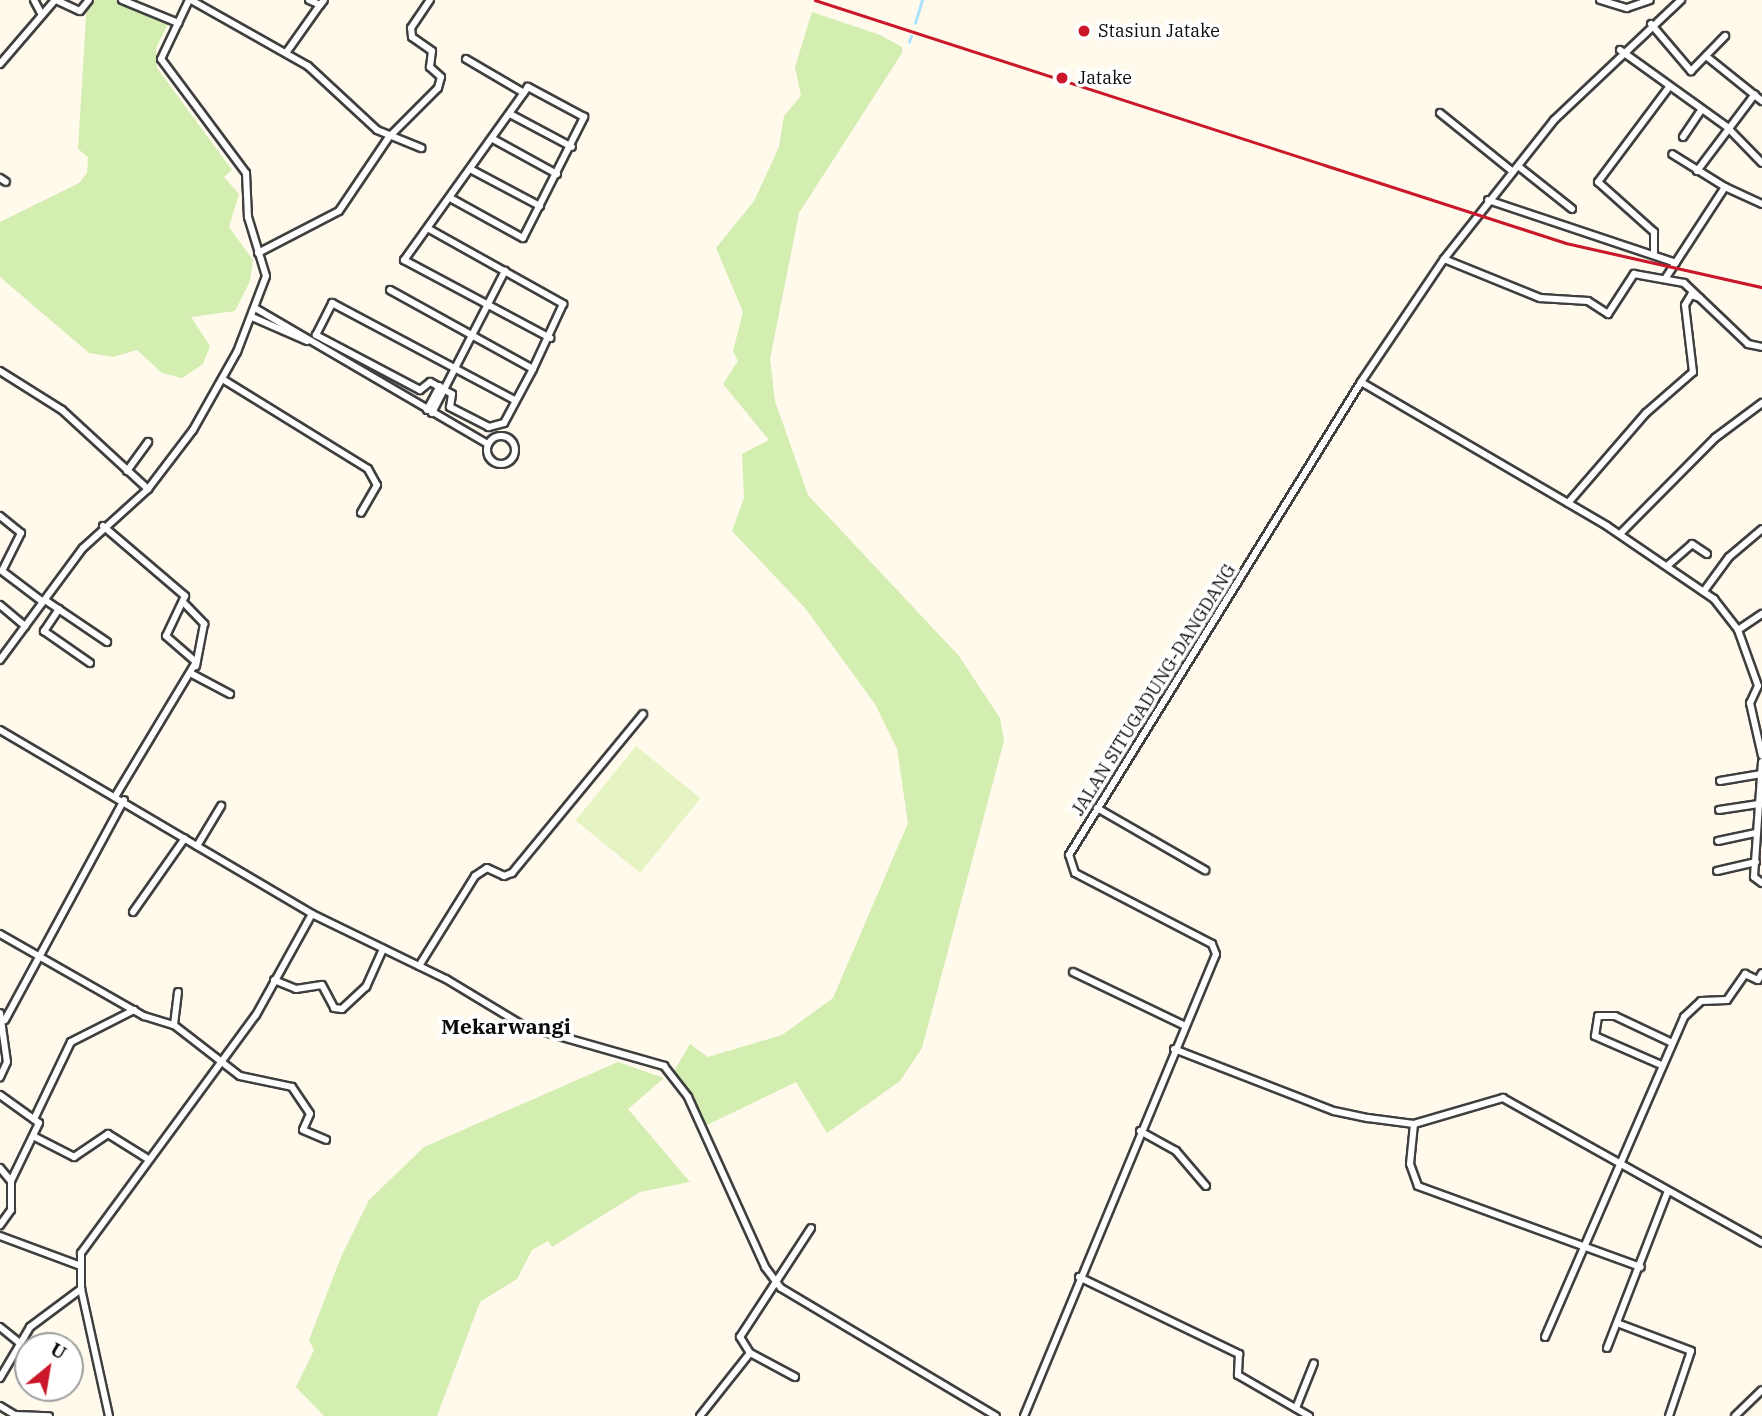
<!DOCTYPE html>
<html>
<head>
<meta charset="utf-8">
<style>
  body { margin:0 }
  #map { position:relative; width:1762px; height:1416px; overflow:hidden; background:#fffaec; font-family:"IBM Plex Serif",serif }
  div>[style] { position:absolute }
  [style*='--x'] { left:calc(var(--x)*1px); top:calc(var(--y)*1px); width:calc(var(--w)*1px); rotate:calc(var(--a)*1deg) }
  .green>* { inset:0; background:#d4edb1 }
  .pitch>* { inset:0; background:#e6f4c4; transform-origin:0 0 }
  .stream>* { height:2.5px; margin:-1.25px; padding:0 1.25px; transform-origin:1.25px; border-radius:1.25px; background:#abe2fc }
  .roads { filter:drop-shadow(2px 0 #3f3f3f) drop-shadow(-2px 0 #3f3f3f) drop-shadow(0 2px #3f3f3f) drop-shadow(0 -2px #3f3f3f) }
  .street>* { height:6px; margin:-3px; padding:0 3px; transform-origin:3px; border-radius:3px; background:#fff }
  .street>.ring { margin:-3px; padding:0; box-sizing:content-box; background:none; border:6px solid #fff; border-radius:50% }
  .rail>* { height:2.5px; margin:-1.25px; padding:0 1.25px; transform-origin:1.25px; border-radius:1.25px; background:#ca1729 }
  .dots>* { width:19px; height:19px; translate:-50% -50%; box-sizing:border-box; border:4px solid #fff; border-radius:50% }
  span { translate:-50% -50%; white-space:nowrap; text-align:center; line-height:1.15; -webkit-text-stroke:7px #fff; paint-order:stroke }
  .poi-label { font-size:18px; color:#0c0c0c }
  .left { translate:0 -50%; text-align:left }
  .street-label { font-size:18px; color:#0c0c0c }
  .quarter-label { font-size:21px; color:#0c0c0c; font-weight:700 }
  .north { position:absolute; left:14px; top:1332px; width:70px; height:70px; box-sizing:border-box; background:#fff; border:2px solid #9e9e9e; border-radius:50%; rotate:30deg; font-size:19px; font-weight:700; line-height:28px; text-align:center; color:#0c0c0c }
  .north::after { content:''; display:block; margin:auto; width:24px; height:32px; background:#ca1729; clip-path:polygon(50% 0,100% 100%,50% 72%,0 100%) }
</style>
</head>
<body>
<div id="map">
  <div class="green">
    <i style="clip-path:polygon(87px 0,118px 0,168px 24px,156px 48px,157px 68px,232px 170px,224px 177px,239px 194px,229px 227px,253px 260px,250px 281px,235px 311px,191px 317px,210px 346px,203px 364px,182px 378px,162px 373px,137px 350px,113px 357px,89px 353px,0 277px,0 222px,79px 183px,87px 173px,88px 157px,78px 149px)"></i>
    <i style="clip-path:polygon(812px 12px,880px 35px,902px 47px,902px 53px,799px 213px,770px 359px,775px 401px,808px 495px,959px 656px,1000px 718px,1004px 741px,922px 1048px,900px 1081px,827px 1133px,796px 1082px,707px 1125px,674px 1071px,690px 1044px,708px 1057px,782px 1035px,833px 998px,908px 823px,897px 749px,875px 704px,805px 608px,732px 531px,744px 498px,742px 454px,769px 440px,723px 384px,738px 361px,733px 351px,743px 312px,716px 248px,754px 201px,779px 147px,784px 116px,801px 96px,795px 67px)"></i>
    <i style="clip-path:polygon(618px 1062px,664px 1078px,628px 1109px,690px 1182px,640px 1192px,552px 1247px,548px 1241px,532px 1250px,517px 1279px,480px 1302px,437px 1416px,324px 1416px,296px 1387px,314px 1350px,309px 1340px,341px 1257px,369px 1200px,424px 1147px)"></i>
  </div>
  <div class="pitch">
    <i style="left:636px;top:746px;width:83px;height:96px;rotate:39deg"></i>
  </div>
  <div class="stream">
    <i style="--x:915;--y:23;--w:24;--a:-73"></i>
    <i style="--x:909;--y:42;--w:6;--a:-72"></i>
  </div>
  <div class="roads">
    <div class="street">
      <i style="--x:34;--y:0;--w:15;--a:62"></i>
      <i style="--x:56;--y:0;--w:26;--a:25"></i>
      <i style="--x:80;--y:11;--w:14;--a:-51"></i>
      <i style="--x:122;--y:0;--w:61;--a:22.3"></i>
      <i style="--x:191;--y:0;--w:134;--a:29.4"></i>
      <i style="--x:308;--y:66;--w:94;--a:42.8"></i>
      <i style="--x:377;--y:130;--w:48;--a:22.2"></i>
      <i style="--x:309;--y:0;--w:12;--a:24"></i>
      <i style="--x:320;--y:5;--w:6;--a:-51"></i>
      <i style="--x:1600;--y:0;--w:28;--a:17"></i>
      <i style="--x:1627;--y:8;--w:24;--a:-19"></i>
      <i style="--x:1651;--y:24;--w:62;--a:49.6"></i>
      <i style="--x:1691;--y:71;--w:49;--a:-45.8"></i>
      <i style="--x:1620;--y:50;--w:132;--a:35.7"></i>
      <i style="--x:1727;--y:127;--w:50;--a:45.8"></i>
      <i style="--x:286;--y:53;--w:59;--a:-54.7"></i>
      <i style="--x:1706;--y:56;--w:72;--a:38.8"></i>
      <i style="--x:466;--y:59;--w:67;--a:30.4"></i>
      <i style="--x:0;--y:64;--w:84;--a:-49.3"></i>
      <i style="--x:1440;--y:113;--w:92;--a:38.9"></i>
      <i style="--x:510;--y:114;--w:70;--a:28"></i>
      <i style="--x:1683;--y:137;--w:32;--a:-56"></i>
      <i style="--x:493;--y:139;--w:73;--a:28.7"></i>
      <i style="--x:1518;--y:166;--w:69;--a:38.5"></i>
      <i style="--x:472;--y:170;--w:77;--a:27.9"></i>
      <i style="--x:1697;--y:171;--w:96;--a:-53"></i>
      <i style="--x:0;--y:178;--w:7;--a:34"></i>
      <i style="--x:1725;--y:187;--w:41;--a:24.7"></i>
      <i style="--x:452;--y:199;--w:81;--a:28.8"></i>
      <i style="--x:523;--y:238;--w:136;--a:-63.2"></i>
      <i style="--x:584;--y:117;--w:64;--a:-151.8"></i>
      <i style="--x:528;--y:87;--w:213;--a:125.6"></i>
      <i style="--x:404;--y:260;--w:166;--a:28.1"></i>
      <i style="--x:1488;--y:200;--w:198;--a:18.5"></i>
      <i style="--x:429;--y:229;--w:154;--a:29.2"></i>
      <i style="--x:563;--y:304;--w:72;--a:114.8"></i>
      <i style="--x:258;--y:253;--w:91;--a:-27.4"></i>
      <i style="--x:339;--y:211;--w:89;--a:-56"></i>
      <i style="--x:389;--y:137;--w:69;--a:-45"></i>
      <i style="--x:438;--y:88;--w:11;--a:-75"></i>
      <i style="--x:441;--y:77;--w:15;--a:-138"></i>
      <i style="--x:430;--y:67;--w:16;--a:-83"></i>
      <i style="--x:432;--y:51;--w:24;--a:-145"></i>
      <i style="--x:412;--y:37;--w:9;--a:-96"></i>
      <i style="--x:411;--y:28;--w:34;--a:-56"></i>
      <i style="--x:1654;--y:254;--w:22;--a:-90"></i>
      <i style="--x:1654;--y:232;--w:75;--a:-138.2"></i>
      <i style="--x:1598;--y:182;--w:119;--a:-53.2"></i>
      <i style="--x:1444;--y:259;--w:104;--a:22.1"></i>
      <i style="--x:1540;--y:298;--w:48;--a:3.6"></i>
      <i style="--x:1588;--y:301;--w:24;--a:33"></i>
      <i style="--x:1608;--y:314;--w:48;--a:-57"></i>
      <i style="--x:1634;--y:274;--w:51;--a:10.2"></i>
      <i style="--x:1684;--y:283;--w:88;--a:43.6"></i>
      <i style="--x:1748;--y:344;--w:14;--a:12"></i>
      <i style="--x:1665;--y:279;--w:110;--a:-56.9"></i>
      <i style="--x:1725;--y:187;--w:62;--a:-148.1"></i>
      <i style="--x:390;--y:290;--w:163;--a:28.9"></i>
      <i style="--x:533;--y:369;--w:61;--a:118.2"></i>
      <i style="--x:504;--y:423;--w:16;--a:165"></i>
      <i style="--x:489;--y:427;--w:44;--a:-152.9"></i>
      <i style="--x:450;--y:407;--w:13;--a:-81"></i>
      <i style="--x:452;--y:394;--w:25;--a:-151"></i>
      <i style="--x:430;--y:382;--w:13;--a:141"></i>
      <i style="--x:420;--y:390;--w:118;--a:-152.1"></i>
      <i style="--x:316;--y:335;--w:36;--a:-63"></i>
      <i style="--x:332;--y:303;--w:208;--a:28"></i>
      <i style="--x:255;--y:308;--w:270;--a:30.3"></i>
      <i style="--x:252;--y:317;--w:60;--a:23.6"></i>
      <i style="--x:0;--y:371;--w:73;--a:32.2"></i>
      <i style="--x:62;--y:410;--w:117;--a:42.6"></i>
      <i style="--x:224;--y:380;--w:169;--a:31.7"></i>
      <i style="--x:368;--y:469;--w:18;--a:61"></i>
      <i style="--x:377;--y:485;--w:32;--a:120"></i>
      <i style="--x:1361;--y:382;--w:285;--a:30.3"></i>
      <i style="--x:1607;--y:526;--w:130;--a:34.3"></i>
      <i style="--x:1714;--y:599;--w:39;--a:52"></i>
      <i style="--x:1738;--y:630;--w:59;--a:70.3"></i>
      <i style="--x:1758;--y:686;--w:19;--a:115"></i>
      <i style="--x:1750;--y:703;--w:54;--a:77.2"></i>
      <i style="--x:427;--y:410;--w:27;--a:-62"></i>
      <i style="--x:432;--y:413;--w:160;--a:-62.8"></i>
      <i class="ring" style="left:487px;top:436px;width:22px;height:22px"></i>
      <i style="--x:127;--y:471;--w:36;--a:-54"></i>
      <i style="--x:1568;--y:503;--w:119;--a:-49.1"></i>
      <i style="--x:1646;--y:413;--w:62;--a:-41.1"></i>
      <i style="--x:1693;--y:372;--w:67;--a:-96.8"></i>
      <i style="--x:1685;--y:305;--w:12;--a:-59"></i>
      <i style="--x:1691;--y:295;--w:9;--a:18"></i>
      <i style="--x:0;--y:516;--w:27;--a:39"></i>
      <i style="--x:21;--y:533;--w:42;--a:116.6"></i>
      <i style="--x:2;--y:571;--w:51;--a:37.1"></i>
      <i style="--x:103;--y:526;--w:108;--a:40.5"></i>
      <i style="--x:185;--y:596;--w:44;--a:115.4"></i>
      <i style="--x:166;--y:636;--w:40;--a:41"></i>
      <i style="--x:196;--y:662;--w:155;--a:121"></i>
      <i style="--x:1620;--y:534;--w:135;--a:-45.3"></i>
      <i style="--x:1715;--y:438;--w:59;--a:-36.7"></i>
      <i style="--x:1667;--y:566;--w:33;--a:-41"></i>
      <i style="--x:1692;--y:544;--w:18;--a:34"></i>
      <i style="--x:1704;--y:591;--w:42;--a:-53.7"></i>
      <i style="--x:1729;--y:557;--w:43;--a:-40.3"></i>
      <i style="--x:45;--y:600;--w:75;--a:34.1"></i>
      <i style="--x:185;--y:604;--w:28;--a:46"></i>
      <i style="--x:204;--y:624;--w:43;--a:100.8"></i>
      <i style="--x:0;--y:605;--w:33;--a:40"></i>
      <i style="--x:59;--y:609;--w:27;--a:124"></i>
      <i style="--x:44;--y:631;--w:56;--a:34.8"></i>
      <i style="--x:1738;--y:630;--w:29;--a:-34"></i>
      <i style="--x:0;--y:660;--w:139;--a:-53.5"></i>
      <i style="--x:83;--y:548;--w:88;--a:-42.2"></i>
      <i style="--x:148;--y:489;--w:74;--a:-52.7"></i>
      <i style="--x:193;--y:430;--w:90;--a:-60.6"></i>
      <i style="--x:237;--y:352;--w:81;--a:-69.1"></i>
      <i style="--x:266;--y:276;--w:62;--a:-107"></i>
      <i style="--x:248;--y:217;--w:44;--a:-92.6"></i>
      <i style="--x:246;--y:173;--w:142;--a:-126.7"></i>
      <i style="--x:161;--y:59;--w:65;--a:-64.6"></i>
      <i style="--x:192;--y:674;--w:43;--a:27.8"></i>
      <i style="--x:0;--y:730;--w:362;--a:30.5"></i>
      <i style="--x:312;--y:914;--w:149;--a:25.9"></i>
      <i style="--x:446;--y:979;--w:91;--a:31.1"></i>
      <i style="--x:524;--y:1026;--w:146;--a:15.9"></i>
      <i style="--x:664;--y:1066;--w:39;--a:52"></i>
      <i style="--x:688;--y:1097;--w:187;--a:65.6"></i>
      <i style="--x:765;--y:1267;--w:26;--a:53"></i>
      <i style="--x:781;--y:1288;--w:250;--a:30.8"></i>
      <i style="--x:1762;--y:762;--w:115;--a:94"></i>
      <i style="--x:1754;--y:877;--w:10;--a:37"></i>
      <i style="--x:1720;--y:781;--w:42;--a:-9.7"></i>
      <i style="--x:1097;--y:808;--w:125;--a:29.9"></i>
      <i style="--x:1719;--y:810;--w:40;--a:-8.5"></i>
      <i style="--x:1718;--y:841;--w:40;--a:-12"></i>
      <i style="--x:197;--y:846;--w:47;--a:-59"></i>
      <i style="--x:1717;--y:871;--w:40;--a:-13"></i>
      <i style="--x:133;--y:912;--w:90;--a:-54.9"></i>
      <i style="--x:0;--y:934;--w:166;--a:29.7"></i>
      <i style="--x:144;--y:1016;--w:31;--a:17"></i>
      <i style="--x:419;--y:966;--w:106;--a:-58.1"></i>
      <i style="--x:475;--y:876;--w:14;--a:-34"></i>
      <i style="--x:487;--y:868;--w:19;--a:25"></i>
      <i style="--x:504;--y:876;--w:9;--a:-21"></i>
      <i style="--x:512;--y:873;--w:206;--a:-50.5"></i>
      <i style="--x:1073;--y:972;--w:124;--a:25.7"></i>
      <i style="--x:274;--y:980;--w:24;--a:22"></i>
      <i style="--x:296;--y:989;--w:26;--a:-9"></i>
      <i style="--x:322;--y:985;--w:26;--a:62"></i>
      <i style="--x:334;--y:1008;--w:8;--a:7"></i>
      <i style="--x:342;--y:1009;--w:33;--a:-43"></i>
      <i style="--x:366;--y:987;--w:42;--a:-65.9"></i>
      <i style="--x:178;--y:992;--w:33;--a:97"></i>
      <i style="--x:174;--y:1025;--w:83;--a:37.7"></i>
      <i style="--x:240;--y:1076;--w:53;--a:11.9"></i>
      <i style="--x:292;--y:1087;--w:32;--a:56"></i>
      <i style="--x:310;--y:1114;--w:17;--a:114"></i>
      <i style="--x:303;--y:1130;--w:25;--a:23"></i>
      <i style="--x:0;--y:1013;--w:49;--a:81.9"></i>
      <i style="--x:7;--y:1062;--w:17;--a:115"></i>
      <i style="--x:5;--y:1020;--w:250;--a:-61.6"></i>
      <i style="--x:1174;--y:1049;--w:172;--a:21.2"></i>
      <i style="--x:1334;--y:1111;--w:35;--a:12"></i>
      <i style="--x:1368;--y:1118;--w:46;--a:7.4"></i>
      <i style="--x:1414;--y:1124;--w:93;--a:-16.3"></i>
      <i style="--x:1503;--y:1098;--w:297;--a:29.2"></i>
      <i style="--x:1659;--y:1064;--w:70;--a:-156.4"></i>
      <i style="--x:1595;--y:1036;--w:20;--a:-81"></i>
      <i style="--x:1598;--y:1016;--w:17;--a:0"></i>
      <i style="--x:1615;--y:1016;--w:61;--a:25.3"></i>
      <i style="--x:0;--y:1095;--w:48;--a:35.7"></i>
      <i style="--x:39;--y:1123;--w:64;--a:115.8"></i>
      <i style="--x:35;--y:1117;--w:83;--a:-64.4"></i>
      <i style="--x:71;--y:1042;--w:71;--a:-26.9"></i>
      <i style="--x:1414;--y:1124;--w:40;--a:95.7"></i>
      <i style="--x:1410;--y:1164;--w:23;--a:70"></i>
      <i style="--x:1418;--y:1186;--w:237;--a:20"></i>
      <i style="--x:1140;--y:1131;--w:41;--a:29.1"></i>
      <i style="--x:1176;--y:1151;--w:46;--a:49.4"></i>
      <i style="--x:35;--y:1137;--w:44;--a:27.1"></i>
      <i style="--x:74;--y:1157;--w:41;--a:-34.1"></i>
      <i style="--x:108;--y:1134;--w:47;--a:32"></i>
      <i style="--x:0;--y:1168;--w:17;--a:50"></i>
      <i style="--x:11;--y:1181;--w:29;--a:90"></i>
      <i style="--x:11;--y:1210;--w:19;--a:126"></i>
      <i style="--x:0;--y:1236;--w:83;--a:20.4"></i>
      <i style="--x:1079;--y:1277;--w:178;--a:25.7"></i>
      <i style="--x:1239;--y:1354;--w:21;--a:93"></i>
      <i style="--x:1238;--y:1375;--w:82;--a:30"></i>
      <i style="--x:1617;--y:1323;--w:79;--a:20.7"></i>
      <i style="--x:1691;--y:1351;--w:69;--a:108.7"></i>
      <i style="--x:0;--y:1327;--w:26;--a:39"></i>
      <i style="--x:1545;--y:1337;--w:349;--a:-66.5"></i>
      <i style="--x:1684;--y:1017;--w:23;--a:-43"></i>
      <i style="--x:1701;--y:1001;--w:26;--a:-2"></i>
      <i style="--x:1727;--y:1000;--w:32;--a:-55"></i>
      <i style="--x:1745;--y:974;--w:14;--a:25"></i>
      <i style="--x:1758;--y:980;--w:8;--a:-60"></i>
      <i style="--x:1607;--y:1348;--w:168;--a:-68.8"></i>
      <i style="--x:795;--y:1377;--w:51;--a:-151.9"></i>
      <i style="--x:750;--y:1353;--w:19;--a:-122"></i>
      <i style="--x:740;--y:1337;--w:130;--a:-56.9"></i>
      <i style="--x:0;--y:1378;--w:59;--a:-59.5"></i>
      <i style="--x:30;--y:1327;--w:64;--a:-36.7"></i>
      <i style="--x:0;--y:1406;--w:17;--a:31"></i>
      <i style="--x:15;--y:1415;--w:34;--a:2"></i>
      <i style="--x:1296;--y:1408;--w:48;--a:-68.2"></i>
      <i style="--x:109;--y:1416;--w:130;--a:-102.4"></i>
      <i style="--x:81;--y:1289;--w:36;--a:-90"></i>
      <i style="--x:81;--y:1253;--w:295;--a:-53.7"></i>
      <i style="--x:256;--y:1015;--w:115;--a:-61"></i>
      <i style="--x:700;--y:1416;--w:80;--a:-51.6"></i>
      <i style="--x:1024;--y:1416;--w:500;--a:-67.43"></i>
      <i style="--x:1216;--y:954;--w:11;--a:-112"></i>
      <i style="--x:1212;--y:944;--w:154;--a:-152.6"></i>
      <i style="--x:1075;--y:873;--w:19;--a:-108"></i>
      <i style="--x:1069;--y:855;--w:556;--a:-58.31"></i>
      <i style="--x:1361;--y:382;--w:148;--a:-56"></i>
      <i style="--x:1444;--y:259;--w:177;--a:-51.6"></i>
      <i style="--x:1554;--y:120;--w:175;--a:-43.4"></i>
      <i style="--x:1735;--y:1416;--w:37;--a:-44"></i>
    </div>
  </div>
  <div class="rail">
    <i style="--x:815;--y:0;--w:789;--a:17.93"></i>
    <i style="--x:1566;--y:243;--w:201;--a:12.7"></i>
  </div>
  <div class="dots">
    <i style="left:1084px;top:31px;background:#ca1729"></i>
    <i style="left:1062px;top:78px;background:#ca1729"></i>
  </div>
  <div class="poi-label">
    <span class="left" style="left:1098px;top:31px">Stasiun Jatake</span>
    <span class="left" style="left:1078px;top:78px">Jatake</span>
  </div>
  <div class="street-label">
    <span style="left:1154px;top:690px;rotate:-58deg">JALAN SITUGADUNG-DANGDANG</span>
  </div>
  <div class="quarter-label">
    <span style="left:506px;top:1026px">Mekarwangi</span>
  </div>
  <div class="north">U</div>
</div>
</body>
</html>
